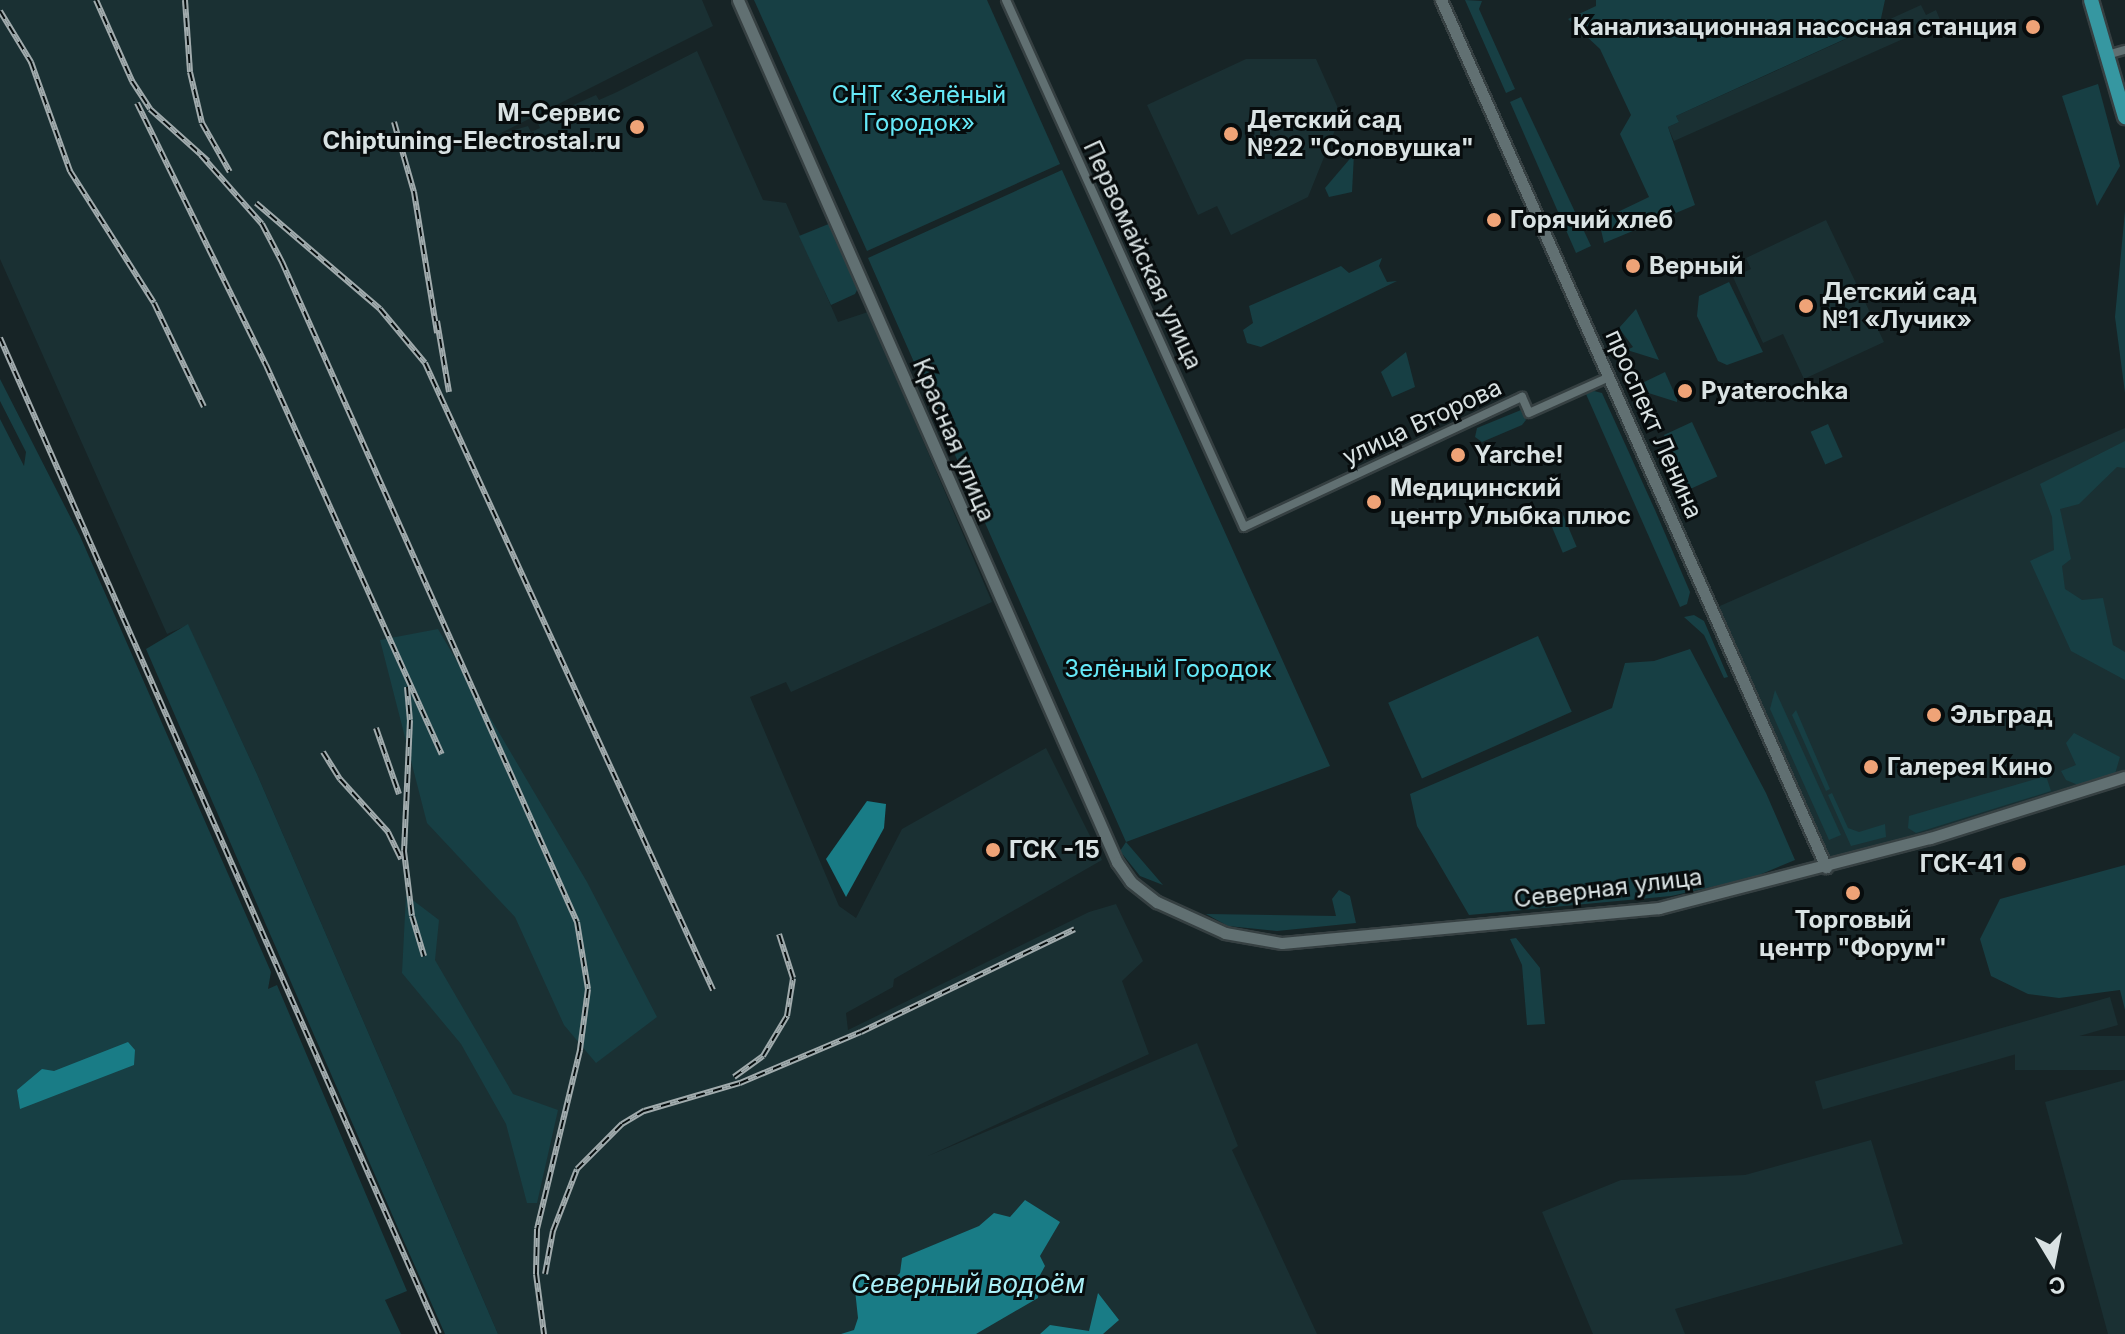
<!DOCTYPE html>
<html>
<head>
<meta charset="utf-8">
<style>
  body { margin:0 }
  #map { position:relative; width:2125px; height:1334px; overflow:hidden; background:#172426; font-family:Inter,sans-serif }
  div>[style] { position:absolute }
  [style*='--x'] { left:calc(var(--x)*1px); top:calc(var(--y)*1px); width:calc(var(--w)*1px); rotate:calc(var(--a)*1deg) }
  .built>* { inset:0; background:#1a3033; transform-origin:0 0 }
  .green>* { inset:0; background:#173f44; transform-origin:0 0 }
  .water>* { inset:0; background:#197c86 }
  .roads { filter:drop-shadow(2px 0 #364042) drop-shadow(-2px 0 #364042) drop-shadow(0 2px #364042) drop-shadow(0 -2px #364042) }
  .minor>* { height:8px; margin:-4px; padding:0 4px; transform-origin:4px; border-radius:4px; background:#617072 }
  .secondary>* { height:11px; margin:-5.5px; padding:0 5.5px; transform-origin:5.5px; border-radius:5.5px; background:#617072 }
  .trunk>* { height:14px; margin:-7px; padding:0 7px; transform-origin:7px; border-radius:7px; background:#3697a1 }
  .rail>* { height:6px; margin-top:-3px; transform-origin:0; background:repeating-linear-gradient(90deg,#070c0d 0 9px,#a1abad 0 18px); box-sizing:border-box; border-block:2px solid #a1abad }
  .dots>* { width:22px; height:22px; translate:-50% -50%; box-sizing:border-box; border:4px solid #070c0d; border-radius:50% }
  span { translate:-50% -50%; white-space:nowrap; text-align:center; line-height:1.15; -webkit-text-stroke:6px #070c0d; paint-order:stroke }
  .poi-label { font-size:24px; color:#d9e2e3; font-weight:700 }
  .right { translate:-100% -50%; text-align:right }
  .left { translate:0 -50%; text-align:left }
  .park-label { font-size:24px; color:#65e8f7 }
  .street-label { font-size:24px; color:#d9e2e3 }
  .water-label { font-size:26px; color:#aaf0f8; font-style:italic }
  .north { position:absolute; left:2013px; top:1222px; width:80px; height:80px; -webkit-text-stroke:6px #070c0d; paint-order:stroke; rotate:170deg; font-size:22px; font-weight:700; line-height:32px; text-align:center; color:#d9e2e3 }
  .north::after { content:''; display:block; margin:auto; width:28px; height:36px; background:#d9e2e3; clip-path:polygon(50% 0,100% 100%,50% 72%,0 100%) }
</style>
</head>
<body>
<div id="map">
  <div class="built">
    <i style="clip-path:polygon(0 0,702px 0,713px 26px,497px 135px,528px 126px,531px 132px,540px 128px,537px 121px,596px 95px,599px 100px,617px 92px,697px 51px,763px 200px,786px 203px,838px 322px,868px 312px,992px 602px,791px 692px,786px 682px,750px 697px,839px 906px,856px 918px,902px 829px,1046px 748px,1102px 860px,894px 979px,893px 987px,846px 1013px,848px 1030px,1089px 912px,1116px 904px,1143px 961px,1122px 981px,1149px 1054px,928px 1156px,1197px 1043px,1238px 1146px,1232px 1150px,1317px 1334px,498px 1334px,257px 774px,188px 625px,167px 634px,0 259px)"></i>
    <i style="clip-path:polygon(1921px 5px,1926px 15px,1936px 10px,1941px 22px,1674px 141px,1668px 127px,1679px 122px,1676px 116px)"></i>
    <i style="clip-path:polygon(1246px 59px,1316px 59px,1341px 115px,1308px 197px,1231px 235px,1217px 206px,1198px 215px,1147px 105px)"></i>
    <i style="clip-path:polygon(1826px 220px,1884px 342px,1804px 379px,1783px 334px,1763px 343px,1733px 277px,1751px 269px,1746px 258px)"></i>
    <i style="clip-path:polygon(2125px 428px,2125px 777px,1826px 867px,1713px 609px)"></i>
    <i style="left:2110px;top:997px;width:29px;height:307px;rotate:74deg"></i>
    <i style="left:2125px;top:1036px;width:34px;height:110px;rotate:90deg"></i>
    <i style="clip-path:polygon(2125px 1080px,2125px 1334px,2108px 1334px,2045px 1102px)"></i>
    <i style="clip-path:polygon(1871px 1140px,1903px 1244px,1675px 1309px,1685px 1334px,1593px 1334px,1542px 1212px,1621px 1180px,1745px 1175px)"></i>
  </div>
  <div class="green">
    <i style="clip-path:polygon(754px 0,987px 0,1060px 164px,867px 251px)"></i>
    <i style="clip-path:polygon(1465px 0,1482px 1px,1479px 9px,1515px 89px,1506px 93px)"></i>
    <i style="clip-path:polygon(1596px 0,1885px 0,1880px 23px,1676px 116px,1679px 122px,1668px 127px,1695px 205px,1604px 243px,1599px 221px,1649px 197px,1620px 134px,1631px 115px,1600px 49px,1568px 19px,1596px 6px)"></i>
    <i style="clip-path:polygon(2098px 84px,2120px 166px,2097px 206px,2062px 96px)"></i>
    <i style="clip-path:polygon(1521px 97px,1591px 246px,1576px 253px,1510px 102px)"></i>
    <i style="clip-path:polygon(1354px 154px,1352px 192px,1329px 197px,1325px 188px)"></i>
    <i style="clip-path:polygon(1062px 170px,1330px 766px,1126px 842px,1163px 885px,1140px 876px,1120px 851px,1126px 842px,868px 258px)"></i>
    <i style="clip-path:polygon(2125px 211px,2125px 393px,2115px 317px)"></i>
    <i style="clip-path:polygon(831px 223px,859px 286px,855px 294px,831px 305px,799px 236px)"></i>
    <i style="clip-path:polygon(1382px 258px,1379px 266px,1387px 282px,1397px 281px,1261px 347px,1247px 343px,1243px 330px,1253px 323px,1249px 306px,1341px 266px,1349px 273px)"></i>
    <i style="clip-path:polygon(1729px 282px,1763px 352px,1727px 365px,1718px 361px,1697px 316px,1699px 296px)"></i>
    <i style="clip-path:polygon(1636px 309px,1659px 360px,1627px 350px,1633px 347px,1619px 328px)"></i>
    <i style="clip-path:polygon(1406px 352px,1415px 387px,1392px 397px,1381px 372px)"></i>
    <i style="clip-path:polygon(1665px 372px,1677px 399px,1677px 402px,1642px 391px,1638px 385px)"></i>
    <i style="clip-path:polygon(0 379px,80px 536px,271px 972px,268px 989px,277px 985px,407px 1291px,385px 1300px,401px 1334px,0 1334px,0 419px,24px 466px,26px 452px,0 401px)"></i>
    <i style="clip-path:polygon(1594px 391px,1602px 393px,1655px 510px,1690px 592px,1687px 604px,1680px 607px,1586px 394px)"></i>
    <i style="clip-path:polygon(1521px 410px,1526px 420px,1522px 425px,1482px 442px,1475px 437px,1477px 428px)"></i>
    <i style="left:1692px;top:422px;width:60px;height:31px;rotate:65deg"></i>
    <i style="left:1828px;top:424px;width:36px;height:19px;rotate:66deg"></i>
    <i style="clip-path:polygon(2125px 441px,2125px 468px,2117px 467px,2079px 504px,2060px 509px,2071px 559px,2062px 566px,2065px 589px,2082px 600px,2103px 598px,2113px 645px,2125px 652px,2125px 680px,2071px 651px,2030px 561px,2054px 550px,2052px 517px,2040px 484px)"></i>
    <i style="left:1561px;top:510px;width:40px;height:15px;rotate:67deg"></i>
    <i style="clip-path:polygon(1694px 615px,1704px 621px,1728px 677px,1724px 678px,1704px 635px,1684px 617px)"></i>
    <i style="clip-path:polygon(188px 624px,257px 774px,498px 1334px,445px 1334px,398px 1228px,146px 649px)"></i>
    <i style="clip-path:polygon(438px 629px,587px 882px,657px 1017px,596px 1063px,564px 1025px,515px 917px,427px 823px,380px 640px)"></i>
    <i style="left:1538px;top:636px;width:83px;height:164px;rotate:66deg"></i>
    <i style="clip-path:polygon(1690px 649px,1766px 793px,1795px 860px,1752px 878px,1671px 896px,1469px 915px,1417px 826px,1410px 794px,1612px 708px,1625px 663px,1654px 661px)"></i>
    <i style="clip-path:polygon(1775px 690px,1841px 835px,1829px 840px,1770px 709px)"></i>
    <i style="clip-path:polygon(1796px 710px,1830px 789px,1826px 791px,1792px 715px)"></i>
    <i style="clip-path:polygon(2074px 733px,2120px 757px,2115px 774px,2083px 787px,2066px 780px,2061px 771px,2076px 765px,2066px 743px)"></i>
    <i style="clip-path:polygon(2046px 776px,2051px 791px,1916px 833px,1908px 828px,1909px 816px)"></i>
    <i style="clip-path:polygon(1832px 793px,1848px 828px,1859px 832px,1885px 824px,1886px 837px,1851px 846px,1828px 795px)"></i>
    <i style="clip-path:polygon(2125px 865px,2125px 1010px,2120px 990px,2059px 998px,2028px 994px,1991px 976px,1980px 939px,2000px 899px)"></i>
    <i style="clip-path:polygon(1339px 890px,1350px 896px,1356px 923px,1277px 931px,1228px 926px,1206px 914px,1336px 916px,1332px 899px)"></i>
    <i style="clip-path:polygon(406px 895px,439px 920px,435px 960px,513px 1094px,558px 1110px,537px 1203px,527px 1203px,506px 1124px,461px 1044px,402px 973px)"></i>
    <i style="clip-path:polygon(1516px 938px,1540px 968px,1545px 1024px,1527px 1025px,1522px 965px,1510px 939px)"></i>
  </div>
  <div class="water">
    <i style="clip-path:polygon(867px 801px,886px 804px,884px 828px,846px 897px,826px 859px)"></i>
    <i style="clip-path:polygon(128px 1042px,135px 1050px,134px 1065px,20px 1109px,17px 1090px,42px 1069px,54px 1071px)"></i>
    <i style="clip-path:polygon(1025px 1200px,1060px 1222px,1040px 1256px,1045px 1266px,1039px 1277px,1038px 1298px,976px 1334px,841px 1334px,854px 1330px,858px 1318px,855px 1290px,859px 1278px,892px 1280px,900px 1273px,902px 1258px,979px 1226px,994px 1213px,1010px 1217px)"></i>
    <i style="clip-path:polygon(1098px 1293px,1119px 1320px,1103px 1334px,1040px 1334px,1050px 1325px,1089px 1331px)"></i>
  </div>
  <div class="roads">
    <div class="minor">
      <i style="--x:1006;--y:0;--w:578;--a:65.7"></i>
      <i style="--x:1244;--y:527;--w:307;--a:-25.1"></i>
      <i style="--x:1522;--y:397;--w:17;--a:66"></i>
      <i style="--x:1529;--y:413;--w:88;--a:-24.2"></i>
      <i style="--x:2107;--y:55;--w:19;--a:-16"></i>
    </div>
    <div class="secondary">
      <i style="--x:738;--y:0;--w:942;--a:66.27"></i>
      <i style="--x:1117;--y:862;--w:24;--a:55"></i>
      <i style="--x:1131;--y:882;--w:33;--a:38"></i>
      <i style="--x:1157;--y:902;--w:75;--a:24.5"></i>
      <i style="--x:1225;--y:933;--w:58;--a:10"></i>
      <i style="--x:1282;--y:943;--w:379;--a:-5.3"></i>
      <i style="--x:1659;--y:908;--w:280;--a:-14.5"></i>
      <i style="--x:1930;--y:838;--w:204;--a:-17.4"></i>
      <i style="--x:1441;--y:0;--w:949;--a:66.06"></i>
    </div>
    <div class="trunk">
      <i style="--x:2091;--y:0;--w:122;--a:73.8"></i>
    </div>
  </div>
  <div class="rail">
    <i style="--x:96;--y:0;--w:89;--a:66"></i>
    <i style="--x:132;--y:81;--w:33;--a:57"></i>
    <i style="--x:150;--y:109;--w:78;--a:41.9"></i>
    <i style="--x:185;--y:0;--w:72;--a:86"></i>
    <i style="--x:190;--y:72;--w:52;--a:76.8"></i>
    <i style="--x:202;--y:123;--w:56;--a:60.3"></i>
    <i style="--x:0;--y:11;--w:60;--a:58.7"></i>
    <i style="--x:31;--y:62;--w:116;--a:70.3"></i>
    <i style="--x:70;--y:171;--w:156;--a:57.5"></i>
    <i style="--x:154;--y:303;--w:115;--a:64.3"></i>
    <i style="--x:137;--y:103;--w:292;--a:63.8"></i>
    <i style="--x:266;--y:365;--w:427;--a:65.7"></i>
    <i style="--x:394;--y:122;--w:73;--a:74.1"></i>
    <i style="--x:414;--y:192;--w:143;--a:80.7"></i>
    <i style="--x:201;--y:155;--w:92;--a:48.5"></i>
    <i style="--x:262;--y:224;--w:43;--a:62.2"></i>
    <i style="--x:282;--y:262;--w:723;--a:65.92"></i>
    <i style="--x:577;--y:922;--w:68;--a:80.7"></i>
    <i style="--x:588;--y:989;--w:62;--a:97.5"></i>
    <i style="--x:580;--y:1050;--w:184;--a:103.5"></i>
    <i style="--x:537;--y:1229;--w:45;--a:91.3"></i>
    <i style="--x:536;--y:1274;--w:61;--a:82.4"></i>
    <i style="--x:256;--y:203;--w:163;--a:40.5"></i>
    <i style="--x:380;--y:309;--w:70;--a:50.2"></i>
    <i style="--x:425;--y:363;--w:690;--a:65.33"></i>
    <i style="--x:437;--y:321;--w:72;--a:80.4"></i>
    <i style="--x:0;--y:338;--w:1088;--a:66.21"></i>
    <i style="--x:407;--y:687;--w:33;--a:85"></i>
    <i style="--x:410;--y:720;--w:131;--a:92.6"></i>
    <i style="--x:404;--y:851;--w:65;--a:83"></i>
    <i style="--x:412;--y:916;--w:42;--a:73.3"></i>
    <i style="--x:376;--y:728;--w:70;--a:70.8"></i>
    <i style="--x:323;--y:752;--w:32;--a:58"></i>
    <i style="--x:340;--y:779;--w:72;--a:47.8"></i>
    <i style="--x:388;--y:832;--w:30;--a:64"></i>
    <i style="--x:734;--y:1077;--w:36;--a:-36"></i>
    <i style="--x:763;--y:1056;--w:47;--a:-59"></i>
    <i style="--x:787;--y:1016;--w:38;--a:-81"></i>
    <i style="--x:793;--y:978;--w:46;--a:-107.7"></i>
    <i style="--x:545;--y:1274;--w:44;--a:-79.5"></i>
    <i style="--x:553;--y:1231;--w:66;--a:-68.8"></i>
    <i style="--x:577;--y:1169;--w:64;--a:-45"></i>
    <i style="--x:622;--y:1124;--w:26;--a:-31"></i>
    <i style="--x:644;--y:1111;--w:100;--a:-16.3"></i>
    <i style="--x:740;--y:1083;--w:131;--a:-22.9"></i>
    <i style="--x:861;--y:1032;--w:237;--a:-25.7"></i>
  </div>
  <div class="dots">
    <i style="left:2033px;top:27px;background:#efa377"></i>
    <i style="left:637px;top:127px;background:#efa377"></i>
    <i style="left:1231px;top:134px;background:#efa377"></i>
    <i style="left:1494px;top:220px;background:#efa377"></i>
    <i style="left:1633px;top:266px;background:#efa377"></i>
    <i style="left:1806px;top:306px;background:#efa377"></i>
    <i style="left:1685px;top:391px;background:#efa377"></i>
    <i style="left:1458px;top:455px;background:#efa377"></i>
    <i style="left:1374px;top:502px;background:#efa377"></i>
    <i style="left:1934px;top:715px;background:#efa377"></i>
    <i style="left:1871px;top:767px;background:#efa377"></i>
    <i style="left:993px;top:850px;background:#efa377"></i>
    <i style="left:2019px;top:864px;background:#efa377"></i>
    <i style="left:1853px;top:893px;background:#efa377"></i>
  </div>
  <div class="poi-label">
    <span class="right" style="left:2017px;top:27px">Канализационная насосная станция</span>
    <span class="right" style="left:621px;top:127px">M-Сервис<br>Chiptuning-Electrostal.ru</span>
    <span class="left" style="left:1247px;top:134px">Детский сад<br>№22 "Соловушка"</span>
    <span class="left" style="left:1510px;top:220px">Горячий хлеб</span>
    <span class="left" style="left:1649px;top:266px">Верный</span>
    <span class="left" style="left:1822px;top:306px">Детский сад<br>№1 «Лучик»</span>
    <span class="left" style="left:1701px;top:391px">Pyaterochka</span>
    <span class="left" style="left:1474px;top:455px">Yarche!</span>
    <span class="left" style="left:1390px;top:502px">Медицинский<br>центр Улыбка плюс</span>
    <span class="left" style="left:1950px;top:715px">Эльград</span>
    <span class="left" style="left:1887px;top:767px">Галерея Кино</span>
    <span class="left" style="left:1009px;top:850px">ГСК -15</span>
    <span class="right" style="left:2003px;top:864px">ГСК-41</span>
    <span style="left:1853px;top:934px">Торговый<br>центр "Форум"</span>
  </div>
  <div class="park-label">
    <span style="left:919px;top:109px">СНТ «Зелёный<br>Городок»</span>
    <span style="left:1168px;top:669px">Зелёный Городок</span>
  </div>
  <div class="street-label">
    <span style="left:1143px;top:255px;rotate:65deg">Первомайская улица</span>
    <span style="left:1422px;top:422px;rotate:-25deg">улица Второва</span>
    <span style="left:1654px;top:424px;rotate:66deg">проспект Ленина</span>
    <span style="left:954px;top:440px;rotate:67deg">Красная улица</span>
    <span style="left:1608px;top:888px;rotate:-7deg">Северная улица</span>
  </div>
  <div class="water-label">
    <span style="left:968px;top:1284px">Северный водоём</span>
  </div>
  <div class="north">С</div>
</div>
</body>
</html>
